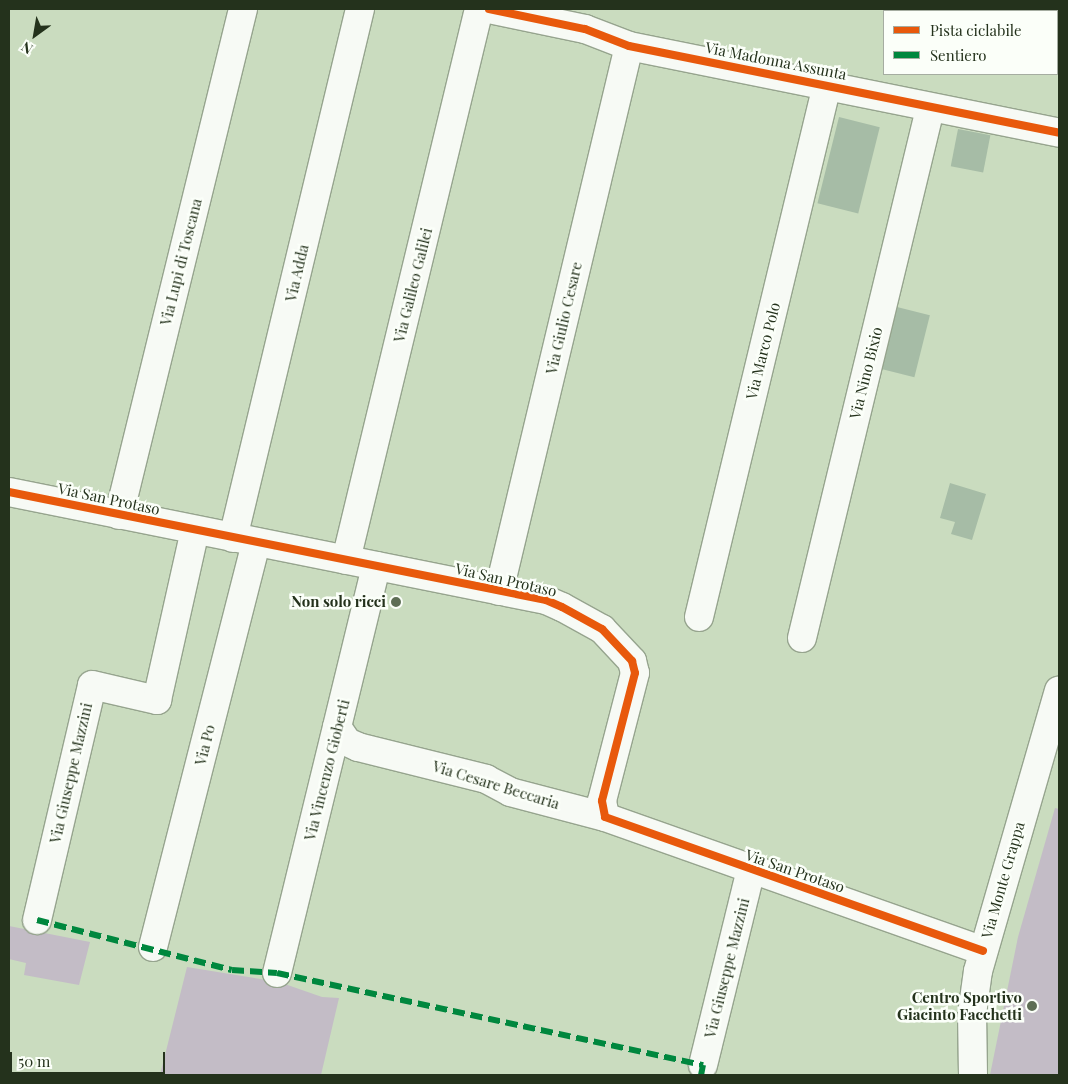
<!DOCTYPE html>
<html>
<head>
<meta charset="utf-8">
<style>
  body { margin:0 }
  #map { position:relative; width:1068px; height:1084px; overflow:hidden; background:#cadcbf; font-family:"Playfair Display",serif }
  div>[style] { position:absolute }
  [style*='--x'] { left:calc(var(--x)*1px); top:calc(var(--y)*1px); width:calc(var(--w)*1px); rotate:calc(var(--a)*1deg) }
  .green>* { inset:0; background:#c3bcc6 }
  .building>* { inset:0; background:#a6bca6; transform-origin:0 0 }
  .roads { filter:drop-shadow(1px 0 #96a48e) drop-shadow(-1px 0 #96a48e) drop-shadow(0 1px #96a48e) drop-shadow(0 -1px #96a48e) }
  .minor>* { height:28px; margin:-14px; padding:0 14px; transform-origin:14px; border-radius:14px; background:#f7faf5 }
  .quiet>* { height:6px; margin-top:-3px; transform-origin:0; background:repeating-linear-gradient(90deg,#00873e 0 12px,transparent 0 18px) }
  .cycleway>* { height:8px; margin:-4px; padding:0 4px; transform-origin:4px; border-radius:4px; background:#e8590c }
  .dots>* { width:14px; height:14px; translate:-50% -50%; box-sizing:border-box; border:2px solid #fbfff9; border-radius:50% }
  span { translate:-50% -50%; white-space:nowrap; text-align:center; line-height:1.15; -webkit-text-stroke:5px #fbfff9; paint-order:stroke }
  .street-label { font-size:15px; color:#24321c }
  .poi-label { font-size:15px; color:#24321c; font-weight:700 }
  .right { translate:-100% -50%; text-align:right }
  .frame { position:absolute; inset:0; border:10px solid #24321c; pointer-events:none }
  .legend { position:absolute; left:883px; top:10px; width:175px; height:65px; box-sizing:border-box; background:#fbfff9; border:1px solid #a5ada1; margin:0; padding:6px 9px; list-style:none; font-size:15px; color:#24321c }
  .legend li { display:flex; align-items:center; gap:10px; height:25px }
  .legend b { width:25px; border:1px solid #a5ada1 }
  .north { position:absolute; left:10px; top:10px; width:50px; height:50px; -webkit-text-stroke:4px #fbfff9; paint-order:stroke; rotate:212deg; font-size:14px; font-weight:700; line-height:20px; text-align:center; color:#24321c }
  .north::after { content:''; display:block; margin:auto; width:18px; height:22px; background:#24321c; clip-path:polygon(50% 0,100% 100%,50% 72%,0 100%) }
  .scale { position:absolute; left:10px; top:1052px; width:155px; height:22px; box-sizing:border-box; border:2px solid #24321c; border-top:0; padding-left:6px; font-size:15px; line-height:18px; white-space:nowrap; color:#24321c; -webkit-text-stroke:4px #fbfff9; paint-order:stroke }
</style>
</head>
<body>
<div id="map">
  <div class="green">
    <i style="clip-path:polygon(1006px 9px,1053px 9px,1059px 13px,1059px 64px,1057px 11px)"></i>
    <i style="clip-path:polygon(1055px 808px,1059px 809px,1059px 1075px,990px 1075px,1018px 937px)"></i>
    <i style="clip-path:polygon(9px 926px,90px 942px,79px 985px,24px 975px,26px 963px,9px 959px)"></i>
    <i style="clip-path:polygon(187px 967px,279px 982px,322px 997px,339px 998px,321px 1075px,160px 1075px)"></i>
  </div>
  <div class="building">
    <i style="left:839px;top:117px;width:42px;height:89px;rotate:14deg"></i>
    <i style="left:958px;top:129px;width:33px;height:38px;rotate:11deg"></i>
    <i style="left:893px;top:306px;width:38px;height:64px;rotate:14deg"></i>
    <i style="clip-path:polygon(950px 483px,986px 494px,972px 540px,951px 534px,955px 522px,940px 518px)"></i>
  </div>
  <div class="roads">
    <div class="minor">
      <i style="--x:489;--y:9;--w:98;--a:11.8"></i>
      <i style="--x:585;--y:29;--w:47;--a:21.1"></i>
      <i style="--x:629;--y:46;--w:439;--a:11.4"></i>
      <i style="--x:9;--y:492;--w:548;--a:11.37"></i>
      <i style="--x:546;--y:600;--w:17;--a:24"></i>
      <i style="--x:562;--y:607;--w:46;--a:28.8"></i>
      <i style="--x:602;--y:629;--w:44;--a:46.8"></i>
      <i style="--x:632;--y:661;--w:12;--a:76"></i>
      <i style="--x:635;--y:673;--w:132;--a:104.5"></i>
      <i style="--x:602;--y:801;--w:16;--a:79"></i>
      <i style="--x:605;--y:817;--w:401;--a:19.5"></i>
      <i style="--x:119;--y:515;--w:521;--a:-76.23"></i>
      <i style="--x:233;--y:538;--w:544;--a:-76.5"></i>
      <i style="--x:346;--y:560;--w:567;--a:-76.43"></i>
      <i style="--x:499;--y:591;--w:560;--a:-76.58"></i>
      <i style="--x:699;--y:617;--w:547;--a:-76.47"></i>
      <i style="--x:802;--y:638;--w:544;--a:-76.4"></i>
      <i style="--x:337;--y:727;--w:18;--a:56"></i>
      <i style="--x:347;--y:742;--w:12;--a:24"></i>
      <i style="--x:358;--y:747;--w:132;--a:14"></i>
      <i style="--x:486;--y:779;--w:27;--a:28"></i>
      <i style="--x:510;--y:792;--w:98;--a:14.7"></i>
      <i style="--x:37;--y:920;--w:241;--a:-76.8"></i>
      <i style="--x:92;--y:685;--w:67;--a:13"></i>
      <i style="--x:157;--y:700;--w:174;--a:-77.4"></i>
      <i style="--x:153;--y:947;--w:418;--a:-75.7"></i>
      <i style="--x:277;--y:973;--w:419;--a:-76.3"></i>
      <i style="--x:703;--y:1065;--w:201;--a:-76.2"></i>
      <i style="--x:973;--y:1075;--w:61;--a:-90.9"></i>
      <i style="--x:972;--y:1014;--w:43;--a:-82.1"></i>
      <i style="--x:978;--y:971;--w:292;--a:-73.9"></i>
    </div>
  </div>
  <div class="quiet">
    <i style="--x:37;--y:920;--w:201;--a:14.4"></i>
    <i style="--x:232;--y:970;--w:45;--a:3.8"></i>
    <i style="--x:277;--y:973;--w:436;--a:12.2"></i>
    <i style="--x:703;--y:1065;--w:10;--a:101"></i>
  </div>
  <div class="cycleway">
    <i style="--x:489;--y:9;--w:98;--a:11.8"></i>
    <i style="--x:585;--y:29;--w:47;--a:21.1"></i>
    <i style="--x:629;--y:46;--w:439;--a:11.4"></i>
    <i style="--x:9;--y:492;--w:548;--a:11.37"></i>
    <i style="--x:546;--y:600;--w:17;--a:24"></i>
    <i style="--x:562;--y:607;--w:46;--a:28.8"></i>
    <i style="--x:602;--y:629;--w:44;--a:46.8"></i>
    <i style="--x:632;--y:661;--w:12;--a:76"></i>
    <i style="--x:635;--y:673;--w:132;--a:104.5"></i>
    <i style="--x:602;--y:801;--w:16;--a:79"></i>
    <i style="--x:605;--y:817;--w:401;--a:19.5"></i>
  </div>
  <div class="dots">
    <i style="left:396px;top:602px;background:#5e6e55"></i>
    <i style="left:1032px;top:1006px;background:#5e6e55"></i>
  </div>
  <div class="street-label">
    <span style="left:776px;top:61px;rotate:11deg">Via Madonna Assunta</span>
    <span style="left:181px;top:262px;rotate:-76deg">Via Lupi di Toscana</span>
    <span style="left:297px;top:273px;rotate:-77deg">Via Adda</span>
    <span style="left:413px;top:285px;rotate:-76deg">Via Galileo Galilei</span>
    <span style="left:564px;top:318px;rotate:-77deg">Via Giulio Cesare</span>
    <span style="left:763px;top:351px;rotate:-76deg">Via Marco Polo</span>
    <span style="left:866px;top:373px;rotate:-76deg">Via Nino Bixio</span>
    <span style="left:109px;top:499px;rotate:12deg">Via San Protaso</span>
    <span style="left:506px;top:580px;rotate:13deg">Via San Protaso</span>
    <span style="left:205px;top:745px;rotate:-76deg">Via Po</span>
    <span style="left:327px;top:770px;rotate:-76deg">Via Vincenzo Gioberti</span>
    <span style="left:71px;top:773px;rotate:-77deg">Via Giuseppe Mazzini</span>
    <span style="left:496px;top:785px;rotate:17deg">Via Cesare Beccaria</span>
    <span style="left:795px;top:871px;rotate:19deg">Via San Protaso</span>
    <span style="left:1003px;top:880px;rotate:-74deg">Via Monte Grappa</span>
    <span style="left:727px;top:968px;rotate:-76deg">Via Giuseppe Mazzini</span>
  </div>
  <div class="poi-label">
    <span class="right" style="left:386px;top:602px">Non solo ricci</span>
    <span class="right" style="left:1022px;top:1006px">Centro Sportivo<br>Giacinto Facchetti</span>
  </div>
  <div class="frame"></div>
  <ul class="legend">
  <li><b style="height:6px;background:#e8590c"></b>Pista ciclabile</li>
  <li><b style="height:6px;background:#00873e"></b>Sentiero</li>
  </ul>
  <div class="north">N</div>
  <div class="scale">50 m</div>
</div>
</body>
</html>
